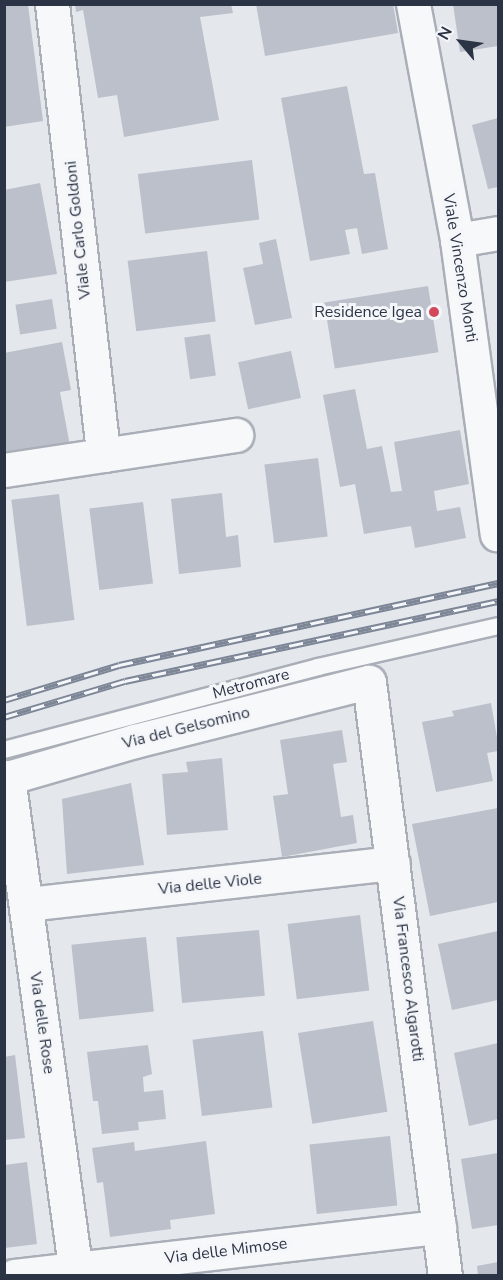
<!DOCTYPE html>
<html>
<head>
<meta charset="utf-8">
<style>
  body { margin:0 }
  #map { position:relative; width:503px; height:1280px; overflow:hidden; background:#e4e7ec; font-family:"Nunito Sans",sans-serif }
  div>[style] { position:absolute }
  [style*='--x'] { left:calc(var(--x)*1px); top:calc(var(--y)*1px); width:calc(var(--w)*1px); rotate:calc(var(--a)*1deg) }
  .building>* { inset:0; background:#bbc0ca; transform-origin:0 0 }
  .roads { filter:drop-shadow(2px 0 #a9aeb7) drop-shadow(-2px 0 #a9aeb7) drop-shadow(0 2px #a9aeb7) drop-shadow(0 -2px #a9aeb7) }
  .lane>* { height:16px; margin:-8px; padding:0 8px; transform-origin:8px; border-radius:8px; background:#f7f8fa }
  .street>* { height:33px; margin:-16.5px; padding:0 16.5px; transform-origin:16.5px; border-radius:16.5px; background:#f7f8fa }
  .rail>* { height:7px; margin-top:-3.5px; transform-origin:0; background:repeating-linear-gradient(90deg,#f4f6f9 0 14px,#7d8696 0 28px); box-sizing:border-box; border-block:2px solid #7d8696 }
  .dots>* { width:16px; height:16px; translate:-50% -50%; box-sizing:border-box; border:3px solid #f4f6f9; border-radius:50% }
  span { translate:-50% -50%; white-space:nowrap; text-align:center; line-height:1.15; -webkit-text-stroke:6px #f4f6f9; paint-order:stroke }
  .street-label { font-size:16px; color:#2b3445 }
  .poi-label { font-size:16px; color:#2b3445 }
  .right { translate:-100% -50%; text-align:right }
  .frame { position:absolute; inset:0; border:6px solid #2b3445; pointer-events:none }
  .north { position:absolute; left:431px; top:12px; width:60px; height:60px; -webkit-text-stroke:4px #f4f6f9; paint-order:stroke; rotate:299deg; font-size:16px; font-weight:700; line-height:24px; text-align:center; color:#2b3445 }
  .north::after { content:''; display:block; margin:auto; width:21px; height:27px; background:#2b3445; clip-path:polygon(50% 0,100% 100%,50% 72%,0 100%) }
</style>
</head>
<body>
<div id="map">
  <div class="building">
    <i style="clip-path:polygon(75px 4px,231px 4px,233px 13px,200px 17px,219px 120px,124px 137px,117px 95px,98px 98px,83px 10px,76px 12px)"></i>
    <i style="clip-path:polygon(256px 4px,393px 4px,398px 33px,265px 56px)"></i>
    <i style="clip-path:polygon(453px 4px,498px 4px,498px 46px,460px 52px)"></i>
    <i style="clip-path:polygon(4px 5px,28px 5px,43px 121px,4px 127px)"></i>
    <i style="clip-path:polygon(347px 86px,364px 174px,375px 173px,388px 249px,362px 254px,357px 228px,345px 230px,350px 254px,310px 261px,281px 98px)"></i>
    <i style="clip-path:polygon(498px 118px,498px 187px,488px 189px,472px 125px)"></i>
    <i style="left:252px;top:160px;width:60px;height:115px;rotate:83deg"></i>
    <i style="clip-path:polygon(40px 183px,57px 274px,4px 282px,4px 190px)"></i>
    <i style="clip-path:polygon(276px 239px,292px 318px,255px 325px,243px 268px,263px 264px,259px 243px)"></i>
    <i style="left:207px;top:251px;width:71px;height:80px;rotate:83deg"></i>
    <i style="left:428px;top:286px;width:67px;height:105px;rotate:81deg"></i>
    <i style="left:52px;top:299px;width:30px;height:37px;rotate:81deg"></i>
    <i style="left:210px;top:334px;width:42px;height:26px;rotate:82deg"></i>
    <i style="clip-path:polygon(62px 342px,71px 390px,60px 392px,70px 446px,4px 458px,4px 353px)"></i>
    <i style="left:291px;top:351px;width:48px;height:54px;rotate:78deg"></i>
    <i style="clip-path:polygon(355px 389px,367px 449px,382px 446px,391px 492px,402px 491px,394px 442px,460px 430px,469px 484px,434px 491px,437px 511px,460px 507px,466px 538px,415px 548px,411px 526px,364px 534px,355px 484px,340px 487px,323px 395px)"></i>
    <i style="left:318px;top:458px;width:79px;height:54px;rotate:83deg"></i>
    <i style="clip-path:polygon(222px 493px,226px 537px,238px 535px,241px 567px,179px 574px,171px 499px)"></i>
    <i style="left:59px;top:494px;width:127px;height:48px;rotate:83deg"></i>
    <i style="left:143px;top:502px;width:82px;height:54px;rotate:83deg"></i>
    <i style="clip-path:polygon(491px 703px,498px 743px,498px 751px,487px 753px,493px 781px,436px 792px,422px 722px,454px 716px,452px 711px)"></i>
    <i style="clip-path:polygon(342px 730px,347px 762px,333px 764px,341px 817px,353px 815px,357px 843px,282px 857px,273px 796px,288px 794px,280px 740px)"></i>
    <i style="clip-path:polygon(222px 758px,228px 830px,167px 835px,162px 774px,188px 772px,186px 762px)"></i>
    <i style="clip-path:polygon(131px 783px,144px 865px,67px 874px,62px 799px)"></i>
    <i style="clip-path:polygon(498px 808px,498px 902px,430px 916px,412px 824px)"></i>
    <i style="left:360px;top:915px;width:76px;height:73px;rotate:83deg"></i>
    <i style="left:259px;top:930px;width:66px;height:83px;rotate:85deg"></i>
    <i style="clip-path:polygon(498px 931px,498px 1000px,452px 1010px,438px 944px)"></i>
    <i style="left:146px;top:937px;width:75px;height:75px;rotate:84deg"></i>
    <i style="left:373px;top:1021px;width:92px;height:76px;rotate:81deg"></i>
    <i style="left:263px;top:1031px;width:77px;height:71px;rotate:83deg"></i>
    <i style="clip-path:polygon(498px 1043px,498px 1119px,469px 1126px,454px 1053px)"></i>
    <i style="clip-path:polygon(148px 1045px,152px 1074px,143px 1077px,144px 1092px,163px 1090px,166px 1119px,138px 1122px,139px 1130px,102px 1134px,98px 1101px,93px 1101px,87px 1052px)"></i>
    <i style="clip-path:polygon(15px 1055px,25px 1138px,4px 1140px,4px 1057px)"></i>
    <i style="left:390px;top:1136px;width:70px;height:81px;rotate:84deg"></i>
    <i style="clip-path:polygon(206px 1141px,215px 1214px,170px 1220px,171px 1229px,110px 1237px,103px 1182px,97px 1183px,92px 1148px,134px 1142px,135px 1151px)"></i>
    <i style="clip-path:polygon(498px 1153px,498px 1225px,472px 1229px,461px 1159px)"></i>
    <i style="clip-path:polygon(27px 1162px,37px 1244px,5px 1248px,5px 1165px)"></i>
    <i style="clip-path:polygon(498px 1262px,498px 1276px,478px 1276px,477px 1266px)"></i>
  </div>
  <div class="roads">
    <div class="lane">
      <i style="--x:4;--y:750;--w:325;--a:-14.8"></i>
      <i style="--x:318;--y:667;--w:185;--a:-12.8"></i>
    </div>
    <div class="street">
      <i style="--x:52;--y:4;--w:454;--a:83.5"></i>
      <i style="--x:413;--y:4;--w:240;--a:79.4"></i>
      <i style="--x:457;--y:240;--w:297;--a:82.3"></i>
      <i style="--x:457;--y:240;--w:42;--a:-9.7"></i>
      <i style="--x:4;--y:470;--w:235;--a:-8.6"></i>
      <i style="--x:8;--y:777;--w:497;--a:82.2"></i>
      <i style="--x:4;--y:779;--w:136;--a:-16.2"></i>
      <i style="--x:135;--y:741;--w:241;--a:-14.2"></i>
      <i style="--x:369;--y:682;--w:599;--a:82.71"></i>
      <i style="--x:27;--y:904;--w:368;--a:-6.4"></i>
      <i style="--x:14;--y:1276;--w:428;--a:-6.6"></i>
    </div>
  </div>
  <div class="rail">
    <i style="--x:4;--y:700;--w:120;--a:-16.9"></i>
    <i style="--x:119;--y:665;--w:388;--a:-12.2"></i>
    <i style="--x:4;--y:717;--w:126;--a:-16.6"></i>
    <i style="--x:125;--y:681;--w:381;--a:-12.1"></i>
  </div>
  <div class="dots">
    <i style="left:434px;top:312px;background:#d1495b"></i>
  </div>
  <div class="street-label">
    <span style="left:78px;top:230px;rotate:-96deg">Viale Carlo Goldoni</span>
    <span style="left:460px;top:268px;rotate:81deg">Viale Vincenzo Monti</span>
    <span style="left:251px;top:684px;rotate:-15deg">Metromare</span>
    <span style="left:186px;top:728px;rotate:-14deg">Via del Gelsomino</span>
    <span style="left:210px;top:884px;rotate:-6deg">Via delle Viole</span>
    <span style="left:408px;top:979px;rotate:83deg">Via Francesco Algarotti</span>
    <span style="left:42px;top:1023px;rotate:82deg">Via delle Rose</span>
    <span style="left:226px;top:1251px;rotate:-7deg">Via delle Mimose</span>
  </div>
  <div class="poi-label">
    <span class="right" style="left:422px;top:312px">Residence Igea</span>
  </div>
  <div class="frame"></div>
  <div class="north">N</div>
</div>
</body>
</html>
